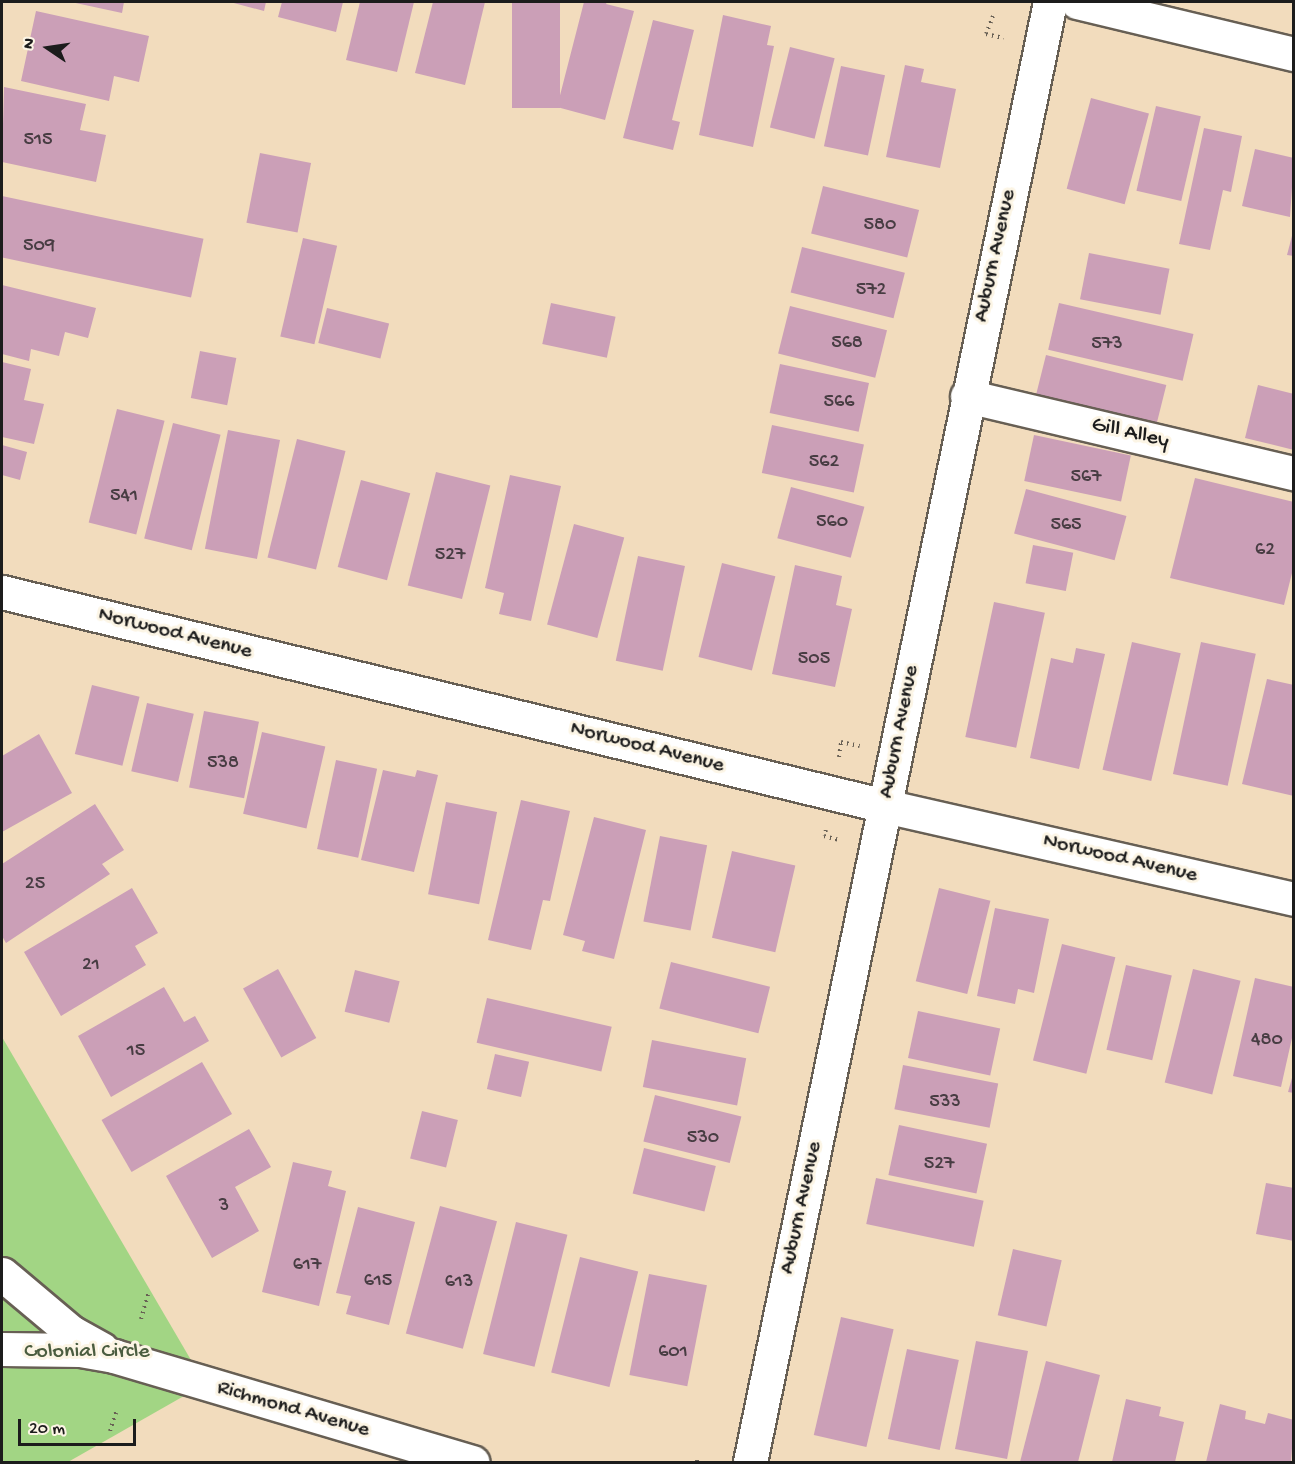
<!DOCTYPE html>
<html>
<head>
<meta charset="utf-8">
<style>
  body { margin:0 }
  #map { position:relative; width:1295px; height:1464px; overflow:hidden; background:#f2dcbd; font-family:"Gochi Hand",sans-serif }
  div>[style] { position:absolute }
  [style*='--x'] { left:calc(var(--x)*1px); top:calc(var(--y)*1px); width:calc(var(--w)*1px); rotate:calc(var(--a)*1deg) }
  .green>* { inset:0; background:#a2d584 }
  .building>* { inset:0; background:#cb9fb7; transform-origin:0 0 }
  .path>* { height:4px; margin-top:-2px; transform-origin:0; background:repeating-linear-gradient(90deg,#675f54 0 1.5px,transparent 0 6px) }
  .roads { filter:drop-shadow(2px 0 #675f54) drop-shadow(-2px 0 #675f54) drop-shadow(0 2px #675f54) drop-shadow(0 -2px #675f54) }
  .minor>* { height:33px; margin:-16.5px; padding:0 16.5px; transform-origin:16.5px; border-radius:16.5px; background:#fff }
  span { translate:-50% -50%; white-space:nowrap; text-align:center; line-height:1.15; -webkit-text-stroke:6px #fcf5e5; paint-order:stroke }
  .number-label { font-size:20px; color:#483d43 }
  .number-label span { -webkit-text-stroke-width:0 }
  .street-label { font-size:22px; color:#1c1c1c }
  .park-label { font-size:22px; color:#4b5d40 }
  .frame { position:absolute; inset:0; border:3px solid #1c1c1c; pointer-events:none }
  .north { position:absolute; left:18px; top:18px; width:60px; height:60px; -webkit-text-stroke:4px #fcf5e5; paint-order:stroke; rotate:283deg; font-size:16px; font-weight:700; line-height:24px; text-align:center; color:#1c1c1c }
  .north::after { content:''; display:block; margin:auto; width:21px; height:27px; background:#1c1c1c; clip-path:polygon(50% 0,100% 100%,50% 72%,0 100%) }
  .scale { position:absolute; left:18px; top:1419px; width:118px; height:27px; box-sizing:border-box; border:3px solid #1c1c1c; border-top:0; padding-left:8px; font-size:18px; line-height:21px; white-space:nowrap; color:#1c1c1c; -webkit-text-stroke:4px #fcf5e5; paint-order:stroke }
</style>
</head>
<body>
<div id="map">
  <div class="green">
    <i style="clip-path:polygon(2px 1037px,205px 1384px,68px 1462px,2px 1462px)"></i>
  </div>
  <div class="building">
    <i style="clip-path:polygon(71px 2px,124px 2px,122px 13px)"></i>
    <i style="clip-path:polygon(230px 2px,266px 2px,264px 11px)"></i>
    <i style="clip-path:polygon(282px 2px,343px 2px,336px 32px,278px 17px)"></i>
    <i style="clip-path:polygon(360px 2px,414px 2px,397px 72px,346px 60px)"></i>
    <i style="clip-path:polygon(433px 2px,485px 2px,465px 85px,415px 73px)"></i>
    <i style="left:512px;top:2px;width:48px;height:106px"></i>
    <i style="clip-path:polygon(584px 2px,607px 2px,606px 4px,634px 11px,605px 120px,557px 107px)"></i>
    <i style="clip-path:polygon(36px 11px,149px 36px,139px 82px,114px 76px,109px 101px,21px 81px)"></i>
    <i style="clip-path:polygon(723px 15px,771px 26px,767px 45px,774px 46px,753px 147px,699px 135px)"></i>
    <i style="clip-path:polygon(653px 20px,694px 30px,672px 120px,680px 122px,673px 150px,623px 138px)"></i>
    <i style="left:790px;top:47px;width:46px;height:83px;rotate:14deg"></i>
    <i style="clip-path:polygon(905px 65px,924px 69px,921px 82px,956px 89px,940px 168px,886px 157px)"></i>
    <i style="left:841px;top:66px;width:45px;height:82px;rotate:12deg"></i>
    <i style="clip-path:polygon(4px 87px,86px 104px,80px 130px,106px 135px,96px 182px,2px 162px)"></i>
    <i style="left:1091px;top:98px;width:60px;height:94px;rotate:15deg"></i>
    <i style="left:1156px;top:106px;width:46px;height:87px;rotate:13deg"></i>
    <i style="clip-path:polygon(1204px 128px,1242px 136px,1231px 192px,1223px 190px,1210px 250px,1179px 244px)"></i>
    <i style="clip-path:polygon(1255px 149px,1294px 158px,1290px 217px,1242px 206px)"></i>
    <i style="left:260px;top:153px;width:52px;height:71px;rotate:11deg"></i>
    <i style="left:823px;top:186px;width:99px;height:49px;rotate:14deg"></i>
    <i style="left:2px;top:196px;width:206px;height:60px;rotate:12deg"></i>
    <i style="clip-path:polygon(1293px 232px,1294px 232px,1294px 256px,1287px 255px)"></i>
    <i style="left:303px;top:238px;width:35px;height:101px;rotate:13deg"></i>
    <i style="left:802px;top:247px;width:106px;height:47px;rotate:14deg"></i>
    <i style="left:1089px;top:253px;width:82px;height:47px;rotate:11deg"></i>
    <i style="clip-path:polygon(2px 285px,96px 308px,88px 338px,65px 332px,59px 356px,31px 349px,29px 361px,2px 354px)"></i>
    <i style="left:551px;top:303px;width:66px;height:42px;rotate:12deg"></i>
    <i style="left:1059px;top:303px;width:138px;height:48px;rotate:13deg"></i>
    <i style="left:790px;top:306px;width:100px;height:49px;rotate:14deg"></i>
    <i style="left:327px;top:308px;width:64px;height:36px;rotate:14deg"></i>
    <i style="left:200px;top:351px;width:37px;height:48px;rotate:11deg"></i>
    <i style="left:1046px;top:355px;width:124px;height:41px;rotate:14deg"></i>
    <i style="clip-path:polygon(2px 362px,31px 369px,24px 400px,44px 404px,34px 444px,2px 437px)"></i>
    <i style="left:780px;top:364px;width:91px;height:50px;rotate:12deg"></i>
    <i style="clip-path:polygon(1258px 385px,1294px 394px,1294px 450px,1245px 438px)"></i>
    <i style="left:117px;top:409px;width:49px;height:117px;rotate:14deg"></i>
    <i style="left:173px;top:423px;width:49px;height:119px;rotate:14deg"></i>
    <i style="left:772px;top:425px;width:94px;height:49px;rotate:12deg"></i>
    <i style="left:228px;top:430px;width:53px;height:121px;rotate:11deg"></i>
    <i style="left:1034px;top:435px;width:99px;height:47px;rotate:12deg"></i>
    <i style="left:297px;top:439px;width:50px;height:122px;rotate:14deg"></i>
    <i style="clip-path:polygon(2px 445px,27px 452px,20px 480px,2px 475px)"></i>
    <i style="left:436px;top:472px;width:56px;height:117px;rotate:14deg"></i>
    <i style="clip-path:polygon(510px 475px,561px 486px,531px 621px,499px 614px,504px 593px,485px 588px)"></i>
    <i style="clip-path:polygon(1195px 478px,1294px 502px,1294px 565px,1284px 605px,1170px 578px)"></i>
    <i style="left:361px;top:480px;width:51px;height:90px;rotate:15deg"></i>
    <i style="left:791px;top:487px;width:76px;height:53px;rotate:15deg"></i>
    <i style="left:1026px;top:489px;width:104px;height:46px;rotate:15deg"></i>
    <i style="left:574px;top:524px;width:52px;height:104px;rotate:15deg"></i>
    <i style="left:1033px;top:545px;width:41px;height:39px;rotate:11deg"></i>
    <i style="left:638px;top:556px;width:48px;height:107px;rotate:12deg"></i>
    <i style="left:722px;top:563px;width:55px;height:97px;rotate:14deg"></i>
    <i style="clip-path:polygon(795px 565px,842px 576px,836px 605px,852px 609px,835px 687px,772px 674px)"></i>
    <i style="left:994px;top:602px;width:52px;height:138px;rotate:12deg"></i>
    <i style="left:1132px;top:642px;width:50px;height:131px;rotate:13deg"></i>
    <i style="left:1201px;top:642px;width:56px;height:135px;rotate:12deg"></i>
    <i style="clip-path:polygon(1076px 648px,1105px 654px,1079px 769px,1030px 758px,1051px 658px,1073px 663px)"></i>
    <i style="clip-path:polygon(1267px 679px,1294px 685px,1294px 796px,1242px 784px)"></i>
    <i style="left:92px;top:685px;width:49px;height:71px;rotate:14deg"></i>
    <i style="left:147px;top:703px;width:48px;height:70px;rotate:13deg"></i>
    <i style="left:204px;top:711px;width:56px;height:78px;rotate:11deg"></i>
    <i style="left:262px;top:732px;width:65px;height:84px;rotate:13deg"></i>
    <i style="clip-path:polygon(39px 734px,72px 793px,2px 832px,2px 756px)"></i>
    <i style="left:336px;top:760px;width:42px;height:91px;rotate:12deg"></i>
    <i style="clip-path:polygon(383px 770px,415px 777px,417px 770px,438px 775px,414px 872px,361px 860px)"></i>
    <i style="clip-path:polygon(521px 800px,570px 811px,550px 901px,543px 900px,531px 950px,488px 940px)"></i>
    <i style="left:446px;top:802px;width:52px;height:94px;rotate:11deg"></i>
    <i style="clip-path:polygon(95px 804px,124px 850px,102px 864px,110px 874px,6px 943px,2px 936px,2px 864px)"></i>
    <i style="clip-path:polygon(594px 817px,646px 830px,614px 959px,582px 951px,585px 941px,563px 935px)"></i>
    <i style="left:660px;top:836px;width:48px;height:87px;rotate:11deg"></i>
    <i style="left:732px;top:851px;width:65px;height:89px;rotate:13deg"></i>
    <i style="clip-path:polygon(132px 888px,158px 933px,135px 946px,146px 965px,61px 1016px,24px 952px)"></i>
    <i style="left:939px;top:888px;width:53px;height:96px;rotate:14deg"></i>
    <i style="clip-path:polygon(995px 908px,1049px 919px,1034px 993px,1018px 989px,1015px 1004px,977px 996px)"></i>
    <i style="left:1062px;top:944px;width:55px;height:120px;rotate:14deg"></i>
    <i style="left:671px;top:962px;width:102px;height:48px;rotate:14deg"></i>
    <i style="left:1126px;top:965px;width:47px;height:87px;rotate:13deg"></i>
    <i style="left:278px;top:969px;width:79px;height:40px;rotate:61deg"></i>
    <i style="left:1193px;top:969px;width:49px;height:117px;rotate:14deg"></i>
    <i style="left:355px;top:970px;width:46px;height:43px;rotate:14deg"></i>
    <i style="clip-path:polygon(1255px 978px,1294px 987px,1294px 1029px,1281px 1087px,1233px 1076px)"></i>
    <i style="clip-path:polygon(164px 987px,184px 1022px,195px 1016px,209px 1041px,111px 1097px,78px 1036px)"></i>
    <i style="left:487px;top:998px;width:128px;height:46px;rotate:13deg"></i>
    <i style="left:918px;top:1011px;width:84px;height:48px;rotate:12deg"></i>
    <i style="left:652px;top:1040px;width:96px;height:48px;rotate:11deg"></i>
    <i style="left:495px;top:1054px;width:35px;height:36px;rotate:13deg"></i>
    <i style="left:202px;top:1062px;width:60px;height:116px;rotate:60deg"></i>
    <i style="left:903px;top:1065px;width:97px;height:45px;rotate:11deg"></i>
    <i style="clip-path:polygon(1294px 1071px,1294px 1093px,1288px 1092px)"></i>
    <i style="left:655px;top:1095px;width:89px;height:48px;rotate:14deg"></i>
    <i style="left:422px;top:1111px;width:37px;height:49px;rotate:14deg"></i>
    <i style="left:899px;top:1125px;width:90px;height:51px;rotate:12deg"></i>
    <i style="clip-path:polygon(249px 1129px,271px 1167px,235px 1187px,259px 1231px,212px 1258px,166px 1176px)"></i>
    <i style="left:644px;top:1148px;width:74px;height:47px;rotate:14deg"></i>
    <i style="clip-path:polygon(293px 1162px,332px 1171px,328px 1186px,346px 1191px,319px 1306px,262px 1292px)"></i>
    <i style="left:876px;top:1178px;width:110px;height:47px;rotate:12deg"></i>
    <i style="clip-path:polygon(1266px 1183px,1294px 1188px,1294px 1241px,1256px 1234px)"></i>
    <i style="left:440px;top:1206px;width:59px;height:132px;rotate:15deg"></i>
    <i style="clip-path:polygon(358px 1207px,415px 1222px,389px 1325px,346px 1314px,351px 1296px,336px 1293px)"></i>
    <i style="left:516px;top:1222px;width:53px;height:136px;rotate:14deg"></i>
    <i style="left:1013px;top:1249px;width:50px;height:68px;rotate:13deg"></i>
    <i style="left:580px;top:1257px;width:60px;height:119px;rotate:14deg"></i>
    <i style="left:649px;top:1274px;width:59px;height:103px;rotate:11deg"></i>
    <i style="left:841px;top:1317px;width:54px;height:121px;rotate:13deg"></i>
    <i style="left:976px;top:1341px;width:53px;height:110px;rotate:11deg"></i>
    <i style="left:907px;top:1349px;width:53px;height:92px;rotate:12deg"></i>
    <i style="clip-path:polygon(1046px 1361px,1100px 1375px,1078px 1462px,1020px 1462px)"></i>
    <i style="clip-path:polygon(1126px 1399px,1161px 1407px,1159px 1416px,1184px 1422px,1175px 1462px,1112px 1462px)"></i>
    <i style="clip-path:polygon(1220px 1404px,1246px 1411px,1245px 1419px,1265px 1424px,1268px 1413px,1294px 1420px,1291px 1462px,1206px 1462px)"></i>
  </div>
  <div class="path">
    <i style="--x:993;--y:16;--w:19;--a:111"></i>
    <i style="--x:986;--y:34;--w:18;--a:13"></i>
    <i style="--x:839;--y:757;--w:15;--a:-82"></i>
    <i style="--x:841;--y:742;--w:19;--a:12"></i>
    <i style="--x:826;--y:830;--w:6;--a:108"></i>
    <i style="--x:824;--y:836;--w:16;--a:15"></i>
    <i style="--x:141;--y:1319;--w:26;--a:-74"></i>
    <i style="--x:110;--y:1431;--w:20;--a:-72"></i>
    <i style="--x:697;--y:1462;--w:4;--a:-90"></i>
  </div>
  <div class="roads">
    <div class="minor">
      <i style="--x:1077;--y:2;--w:223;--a:13.5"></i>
      <i style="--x:967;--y:396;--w:336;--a:13.3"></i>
      <i style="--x:2;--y:592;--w:909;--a:13.62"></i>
      <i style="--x:885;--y:806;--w:419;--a:12.8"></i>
      <i style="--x:2;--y:1274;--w:90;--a:40"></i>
      <i style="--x:71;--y:1332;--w:35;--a:29"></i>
      <i style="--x:2;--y:1349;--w:78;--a:0.7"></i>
      <i style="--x:80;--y:1350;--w:35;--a:10"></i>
      <i style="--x:114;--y:1356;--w:374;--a:16.5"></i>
      <i style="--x:750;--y:1462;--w:1491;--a:-78.39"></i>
    </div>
  </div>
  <div class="number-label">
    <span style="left:38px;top:140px">515</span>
    <span style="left:880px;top:225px">580</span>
    <span style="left:39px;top:246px">509</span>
    <span style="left:871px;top:290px">572</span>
    <span style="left:847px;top:343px">568</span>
    <span style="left:1107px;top:344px">573</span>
    <span style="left:839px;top:402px">566</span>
    <span style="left:824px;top:462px">562</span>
    <span style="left:1086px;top:477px">567</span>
    <span style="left:124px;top:496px">541</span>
    <span style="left:832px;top:522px">560</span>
    <span style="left:1066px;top:525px">565</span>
    <span style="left:1265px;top:550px">62</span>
    <span style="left:450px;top:555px">527</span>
    <span style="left:814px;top:659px">505</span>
    <span style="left:223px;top:763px">538</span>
    <span style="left:35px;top:884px">25</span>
    <span style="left:91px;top:965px">21</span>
    <span style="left:1267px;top:1040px">480</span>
    <span style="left:136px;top:1051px">15</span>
    <span style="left:945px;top:1102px">533</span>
    <span style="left:703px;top:1138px">530</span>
    <span style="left:939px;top:1164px">527</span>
    <span style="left:224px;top:1206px">3</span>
    <span style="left:307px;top:1265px">617</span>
    <span style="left:378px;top:1281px">615</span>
    <span style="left:459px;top:1282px">613</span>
    <span style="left:673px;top:1352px">601</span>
  </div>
  <div class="street-label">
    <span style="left:996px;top:256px;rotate:-78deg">Auburn Avenue</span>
    <span style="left:1130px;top:434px;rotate:13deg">Gill Alley</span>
    <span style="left:175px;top:634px;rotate:14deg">Norwood Avenue</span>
    <span style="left:900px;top:732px;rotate:-79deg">Auburn Avenue</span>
    <span style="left:647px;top:748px;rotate:14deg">Norwood Avenue</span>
    <span style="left:1120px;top:859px;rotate:13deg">Norwood Avenue</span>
    <span style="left:802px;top:1208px;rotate:-78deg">Auburn Avenue</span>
    <span style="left:293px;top:1410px;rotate:16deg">Richmond Avenue</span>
  </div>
  <div class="park-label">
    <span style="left:87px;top:1353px">Colonial Circle</span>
  </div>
  <div class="frame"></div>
  <div class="north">N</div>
  <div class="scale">20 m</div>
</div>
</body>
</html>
